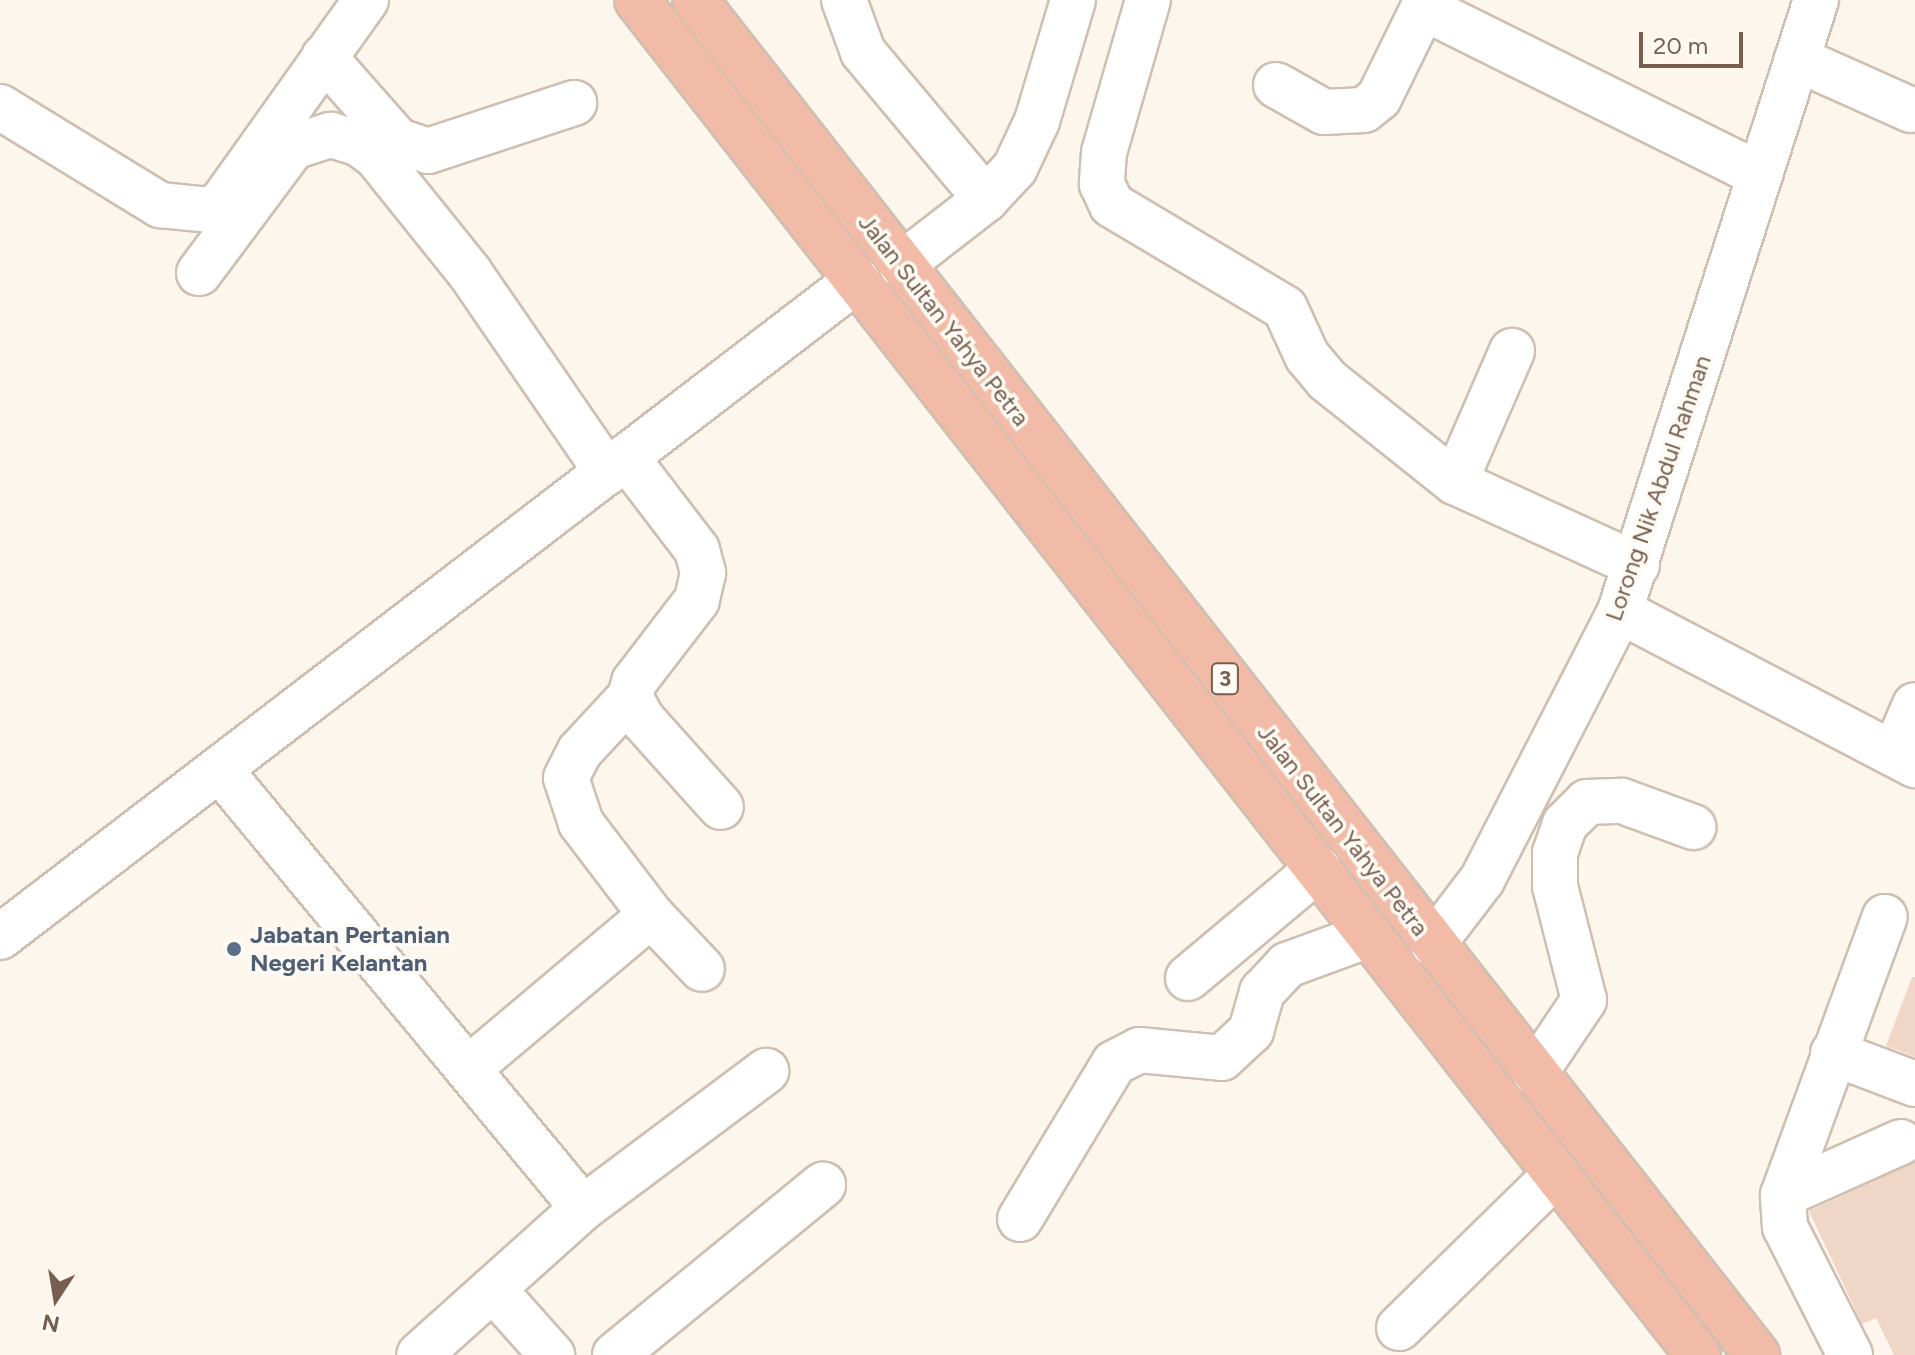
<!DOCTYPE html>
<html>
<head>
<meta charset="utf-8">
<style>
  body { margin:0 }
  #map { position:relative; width:1915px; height:1355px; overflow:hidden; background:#fcf6ed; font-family:Figtree,sans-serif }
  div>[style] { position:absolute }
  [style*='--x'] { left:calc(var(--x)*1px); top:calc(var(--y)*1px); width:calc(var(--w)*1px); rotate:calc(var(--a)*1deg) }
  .building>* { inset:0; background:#f0d6c6 }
  .roads { filter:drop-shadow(2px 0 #cebfb1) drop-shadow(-2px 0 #cebfb1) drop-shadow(0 2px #cebfb1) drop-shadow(0 -2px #cebfb1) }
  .minor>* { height:44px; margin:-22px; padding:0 22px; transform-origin:22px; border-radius:22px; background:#fff }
  .highway>* { height:44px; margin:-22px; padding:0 22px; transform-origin:22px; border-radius:22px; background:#f2bba7 }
  .dots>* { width:22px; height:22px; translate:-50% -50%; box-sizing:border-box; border:4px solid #fefaf4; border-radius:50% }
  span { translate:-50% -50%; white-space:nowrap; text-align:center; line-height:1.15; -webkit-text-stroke:7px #fefaf4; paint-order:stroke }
  .shield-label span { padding:2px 6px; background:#fefaf4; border:2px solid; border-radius:6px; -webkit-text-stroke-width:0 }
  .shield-label { font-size:22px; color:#775e4f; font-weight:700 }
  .street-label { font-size:24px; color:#775e4f }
  .service-label { font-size:24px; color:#4e5e75; font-weight:700 }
  .left { translate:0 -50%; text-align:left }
  .north { position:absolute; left:16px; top:1259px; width:80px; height:80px; -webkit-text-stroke:6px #fefaf4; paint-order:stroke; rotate:192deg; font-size:22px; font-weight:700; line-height:32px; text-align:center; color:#775e4f }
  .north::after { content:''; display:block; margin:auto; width:28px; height:36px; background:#775e4f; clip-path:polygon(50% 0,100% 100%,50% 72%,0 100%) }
  .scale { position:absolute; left:1639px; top:32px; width:104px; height:36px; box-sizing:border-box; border:4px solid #775e4f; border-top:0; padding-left:10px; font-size:24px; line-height:28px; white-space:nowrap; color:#775e4f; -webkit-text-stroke:6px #fefaf4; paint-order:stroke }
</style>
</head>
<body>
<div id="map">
  <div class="building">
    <i style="clip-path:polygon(1912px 977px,1915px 977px,1915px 1057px,1886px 1046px)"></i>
    <i style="clip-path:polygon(1915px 1162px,1915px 1355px,1894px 1355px,1876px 1318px,1862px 1324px,1809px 1211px)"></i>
  </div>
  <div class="roads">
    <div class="minor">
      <i style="--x:844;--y:0;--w:55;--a:69.9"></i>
      <i style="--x:863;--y:52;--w:192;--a:50.1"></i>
      <i style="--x:1148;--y:0;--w:158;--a:106.1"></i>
      <i style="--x:1104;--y:152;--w:32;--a:94"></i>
      <i style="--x:1102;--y:184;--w:23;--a:65"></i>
      <i style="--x:1112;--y:205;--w:201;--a:30.8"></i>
      <i style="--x:1285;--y:308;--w:53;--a:65.4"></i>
      <i style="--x:1307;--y:356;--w:31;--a:50"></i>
      <i style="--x:1327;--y:380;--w:164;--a:38.6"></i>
      <i style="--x:1455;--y:482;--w:200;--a:24.5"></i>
      <i style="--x:1424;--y:8;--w:375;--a:26.4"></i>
      <i style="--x:324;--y:57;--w:112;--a:48.6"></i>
      <i style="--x:398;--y:141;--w:32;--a:18"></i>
      <i style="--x:428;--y:151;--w:154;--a:-18.2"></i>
      <i style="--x:1797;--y:59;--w:125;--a:24.1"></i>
      <i style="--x:1276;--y:85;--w:55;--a:29.4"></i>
      <i style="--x:1324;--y:112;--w:40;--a:-2.9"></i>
      <i style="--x:1364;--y:110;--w:19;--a:-39"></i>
      <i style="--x:1379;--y:98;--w:109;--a:-63.9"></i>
      <i style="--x:0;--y:107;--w:188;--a:31.5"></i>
      <i style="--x:160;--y:205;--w:49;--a:5.8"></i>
      <i style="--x:209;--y:210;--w:15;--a:-32"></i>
      <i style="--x:222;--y:202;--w:248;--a:-54.5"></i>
      <i style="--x:901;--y:265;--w:108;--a:-37.8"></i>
      <i style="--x:986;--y:199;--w:42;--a:-46.9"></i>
      <i style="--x:1015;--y:168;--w:52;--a:-64.9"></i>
      <i style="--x:1037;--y:121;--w:126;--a:-73.4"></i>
      <i style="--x:199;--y:273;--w:157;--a:-53.3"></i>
      <i style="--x:293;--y:147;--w:40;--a:-18"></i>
      <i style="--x:331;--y:135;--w:28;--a:17"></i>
      <i style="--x:358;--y:143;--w:22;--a:36"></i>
      <i style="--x:376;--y:156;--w:150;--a:51.2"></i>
      <i style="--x:470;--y:273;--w:242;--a:55.5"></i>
      <i style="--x:626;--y:457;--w:117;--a:52.6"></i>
      <i style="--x:697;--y:550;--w:24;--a:75"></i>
      <i style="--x:703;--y:573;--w:28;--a:103"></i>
      <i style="--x:697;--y:600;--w:103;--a:127.5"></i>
      <i style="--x:634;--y:682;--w:16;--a:105"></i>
      <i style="--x:630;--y:697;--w:25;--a:61"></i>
      <i style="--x:642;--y:719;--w:118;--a:48.1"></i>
      <i style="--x:1455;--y:482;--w:143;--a:-66.5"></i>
      <i style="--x:1620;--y:611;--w:333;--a:27.6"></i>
      <i style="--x:1894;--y:754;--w:53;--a:-66.8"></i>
      <i style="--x:219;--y:769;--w:570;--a:50.34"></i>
      <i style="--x:583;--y:1208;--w:220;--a:138.1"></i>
      <i style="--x:651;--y:915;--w:74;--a:46.6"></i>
      <i style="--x:0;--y:937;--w:1080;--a:-37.47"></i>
      <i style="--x:1433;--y:944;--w:81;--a:-52.6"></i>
      <i style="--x:1482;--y:880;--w:302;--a:-62.8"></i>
      <i style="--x:1620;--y:611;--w:642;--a:-72.21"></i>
      <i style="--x:1188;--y:978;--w:170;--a:-40"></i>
      <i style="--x:1833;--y:1053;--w:88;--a:20.7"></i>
      <i style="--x:468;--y:1069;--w:239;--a:-40.1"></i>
      <i style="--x:651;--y:915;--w:116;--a:-127.3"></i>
      <i style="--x:581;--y:823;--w:47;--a:-108.4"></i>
      <i style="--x:566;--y:778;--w:30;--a:-63"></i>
      <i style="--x:580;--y:751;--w:74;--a:-47.2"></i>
      <i style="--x:1535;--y:1073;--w:88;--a:-56.1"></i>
      <i style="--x:1584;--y:1000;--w:118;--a:-104.3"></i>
      <i style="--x:1555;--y:886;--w:33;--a:-90"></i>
      <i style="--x:1555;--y:853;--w:31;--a:-71"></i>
      <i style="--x:1565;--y:824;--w:31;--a:-45"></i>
      <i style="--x:1587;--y:802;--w:35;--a:-2"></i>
      <i style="--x:1622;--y:801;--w:76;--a:20.1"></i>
      <i style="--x:1783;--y:1195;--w:129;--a:-24.2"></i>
      <i style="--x:583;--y:1208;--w:229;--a:-36.8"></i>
      <i style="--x:1020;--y:1219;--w:182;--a:-58.9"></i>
      <i style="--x:1114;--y:1063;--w:28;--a:-27"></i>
      <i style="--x:1139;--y:1050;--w:83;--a:5.5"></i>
      <i style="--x:1222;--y:1058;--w:40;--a:-43"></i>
      <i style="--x:1251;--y:1031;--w:41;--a:-74.2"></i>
      <i style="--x:1262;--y:992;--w:37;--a:-47"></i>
      <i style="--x:1287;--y:965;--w:87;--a:-20.1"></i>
      <i style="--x:493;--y:1289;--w:89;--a:48.2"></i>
      <i style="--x:1399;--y:1328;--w:220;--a:-44.4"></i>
      <i style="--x:615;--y:1355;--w:269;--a:-39.3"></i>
      <i style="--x:1850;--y:1355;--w:144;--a:-116.9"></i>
      <i style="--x:1785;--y:1227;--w:32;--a:-94"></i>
      <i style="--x:1783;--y:1195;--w:296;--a:-69.9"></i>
    </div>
    <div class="highway">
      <i style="--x:637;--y:0;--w:1721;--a:51.94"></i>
      <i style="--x:695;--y:0;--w:1722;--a:51.91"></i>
    </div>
  </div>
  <div class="dots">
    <i style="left:234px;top:949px;background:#5c6f8a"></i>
  </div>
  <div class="shield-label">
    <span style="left:1225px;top:679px">3</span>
  </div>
  <div class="street-label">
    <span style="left:944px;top:320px;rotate:52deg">Jalan Sultan Yahya Petra</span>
    <span style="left:1658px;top:488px;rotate:-71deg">Lorong Nik Abdul Rahman</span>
    <span style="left:1343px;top:830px;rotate:52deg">Jalan Sultan Yahya Petra</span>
  </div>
  <div class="service-label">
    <span class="left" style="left:250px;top:949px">Jabatan Pertanian<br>Negeri Kelantan</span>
  </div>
  <div class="north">N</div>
  <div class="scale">20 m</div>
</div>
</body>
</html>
